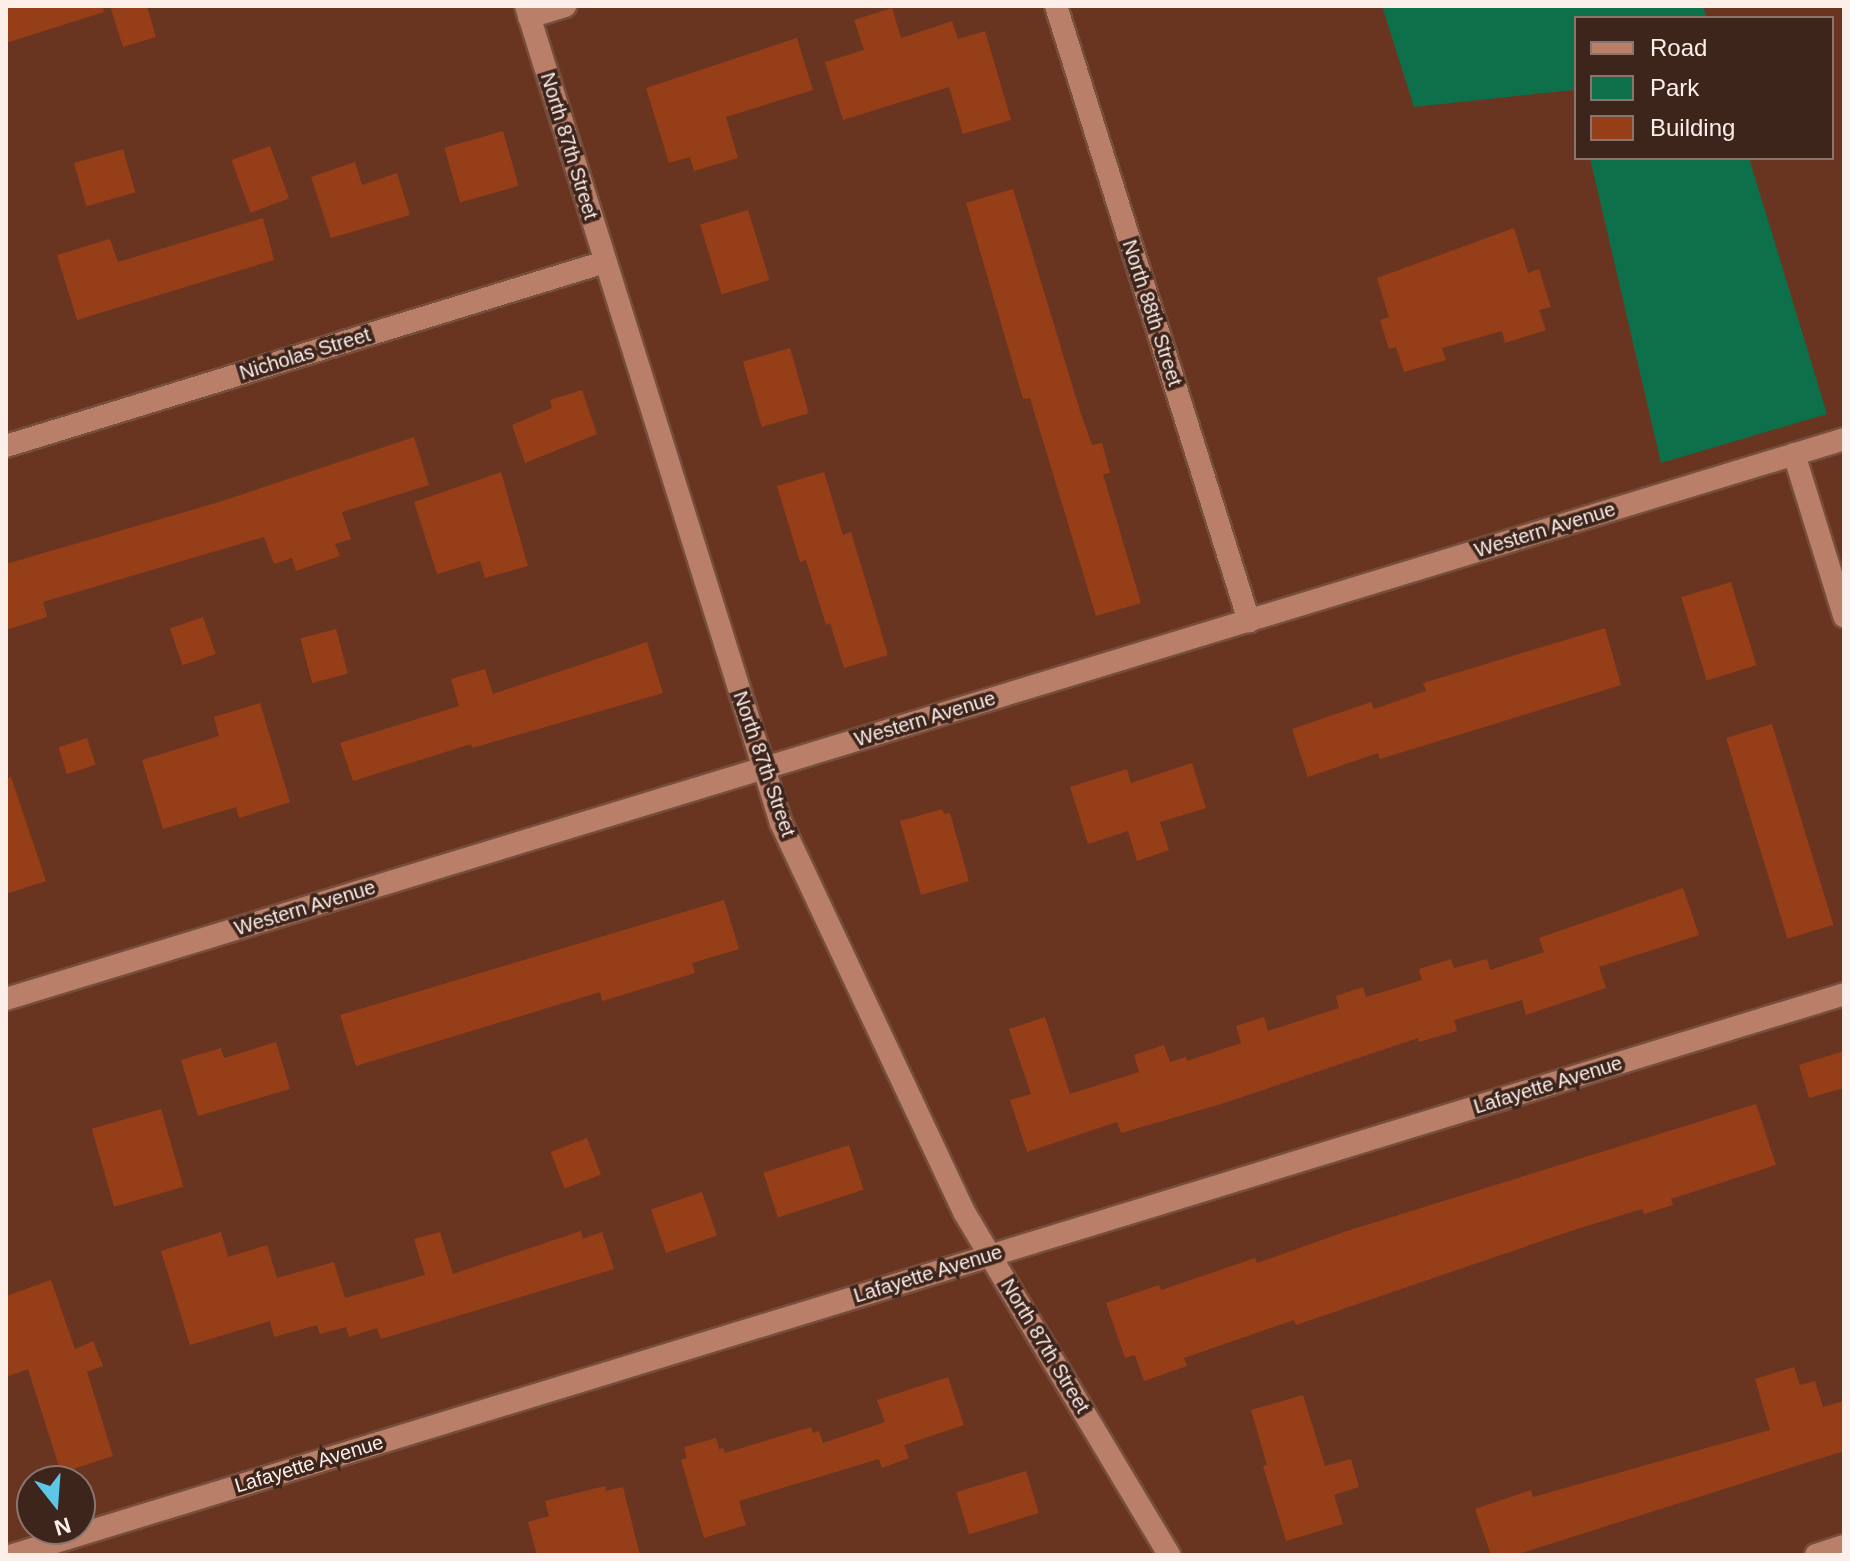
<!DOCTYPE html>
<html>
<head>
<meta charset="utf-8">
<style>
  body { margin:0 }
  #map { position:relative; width:1850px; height:1561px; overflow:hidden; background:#693521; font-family:Helvetica,sans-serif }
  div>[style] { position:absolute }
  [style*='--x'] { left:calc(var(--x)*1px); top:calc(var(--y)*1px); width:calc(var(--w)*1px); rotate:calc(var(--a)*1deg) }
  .green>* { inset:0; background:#0e704b }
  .building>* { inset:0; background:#963e17; transform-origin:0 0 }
  .roads { filter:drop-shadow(2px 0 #764e3c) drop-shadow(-2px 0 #764e3c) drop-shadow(0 2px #764e3c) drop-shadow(0 -2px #764e3c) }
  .minor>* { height:22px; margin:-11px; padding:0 11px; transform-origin:11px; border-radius:11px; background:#ba7f69 }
  .tertiary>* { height:22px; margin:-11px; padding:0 11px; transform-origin:11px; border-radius:11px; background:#ba7f69 }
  span { translate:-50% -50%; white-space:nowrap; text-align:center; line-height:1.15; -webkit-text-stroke:7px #3d251c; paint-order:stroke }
  .street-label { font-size:20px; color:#fceee9 }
  .frame { position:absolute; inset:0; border:8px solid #fceee9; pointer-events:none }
  .legend { position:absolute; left:1574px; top:16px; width:260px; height:144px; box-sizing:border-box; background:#3d251c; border:2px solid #89756e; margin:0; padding:10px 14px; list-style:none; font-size:24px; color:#fceee9 }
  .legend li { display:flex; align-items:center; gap:16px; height:40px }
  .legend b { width:40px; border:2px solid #89756e }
  .north { position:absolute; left:16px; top:1465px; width:80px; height:80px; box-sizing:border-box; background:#3d251c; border:2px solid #89756e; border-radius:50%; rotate:163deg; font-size:22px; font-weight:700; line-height:32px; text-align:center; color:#fceee9 }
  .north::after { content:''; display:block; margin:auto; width:28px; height:36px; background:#5dc7e8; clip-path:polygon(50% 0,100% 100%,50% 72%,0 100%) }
</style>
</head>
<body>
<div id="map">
  <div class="green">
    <i style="clip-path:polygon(1382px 6px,1703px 6px,1707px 18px,1576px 18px,1576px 100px,1573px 90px,1414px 107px)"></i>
    <i style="clip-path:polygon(1590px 158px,1749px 158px,1827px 414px,1661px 463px)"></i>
  </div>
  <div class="building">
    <i style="clip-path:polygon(6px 6px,103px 6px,104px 12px,6px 43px)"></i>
    <i style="clip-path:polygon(110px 6px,147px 6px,156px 37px,123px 47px)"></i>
    <i style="clip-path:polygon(892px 8px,901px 38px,952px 21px,958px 39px,985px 31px,1011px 120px,963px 134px,949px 87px,843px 120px,825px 62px,864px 50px,854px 20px)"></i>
    <i style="clip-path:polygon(797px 38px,813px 90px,726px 117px,738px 158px,694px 171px,690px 157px,669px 163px,646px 88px)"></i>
    <i style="left:503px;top:131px;width:57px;height:61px;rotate:74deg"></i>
    <i style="left:270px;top:146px;width:56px;height:41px;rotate:70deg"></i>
    <i style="left:123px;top:149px;width:45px;height:51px;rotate:74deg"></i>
    <i style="clip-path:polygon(355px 162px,362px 185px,397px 173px,410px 215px,331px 238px,311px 177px)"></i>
    <i style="clip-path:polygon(1013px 189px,1080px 411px,1092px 445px,1102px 443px,1110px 473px,1103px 474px,1141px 603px,1096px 616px,1030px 398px,1023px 399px,966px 203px)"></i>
    <i style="left:748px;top:210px;width:73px;height:50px;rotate:73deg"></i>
    <i style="clip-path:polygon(263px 218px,274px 260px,77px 320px,57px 255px,110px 239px,118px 262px)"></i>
    <i style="clip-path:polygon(1514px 228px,1528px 273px,1539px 269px,1551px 307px,1539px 310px,1546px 330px,1505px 343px,1502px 331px,1442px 348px,1446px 360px,1404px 372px,1396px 347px,1389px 349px,1380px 320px,1389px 317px,1377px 278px)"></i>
    <i style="left:790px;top:348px;width:68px;height:49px;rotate:74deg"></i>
    <i style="clip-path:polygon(582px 390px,597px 434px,525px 463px,512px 425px,552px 408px,550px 400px)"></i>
    <i style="clip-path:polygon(414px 437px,429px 485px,342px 512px,351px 539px,335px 544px,340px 556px,296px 571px,292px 558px,274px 564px,264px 537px,43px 602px,47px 617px,6px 630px,6px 564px,219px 502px)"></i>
    <i style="clip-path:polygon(501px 472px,528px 566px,485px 578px,480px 561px,437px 574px,414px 502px)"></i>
    <i style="clip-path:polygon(824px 472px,843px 535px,851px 532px,888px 655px,844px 668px,830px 623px,826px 625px,806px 560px,800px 562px,777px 486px)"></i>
    <i style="left:1731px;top:582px;width:87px;height:52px;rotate:73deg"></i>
    <i style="left:203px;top:617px;width:39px;height:35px;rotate:71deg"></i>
    <i style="clip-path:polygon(1605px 628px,1621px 685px,1380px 759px,1378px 753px,1308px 777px,1292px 729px,1371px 702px,1374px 709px,1426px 691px,1423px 683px)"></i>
    <i style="left:336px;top:629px;width:46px;height:37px;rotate:75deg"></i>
    <i style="clip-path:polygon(647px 642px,663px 693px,472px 748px,471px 744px,353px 781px,340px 743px,459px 706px,451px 679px,485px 669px,493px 694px)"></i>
    <i style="clip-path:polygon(260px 703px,290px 802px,239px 818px,236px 807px,163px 829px,142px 760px,219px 736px,214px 717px)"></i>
    <i style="left:1772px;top:724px;width:210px;height:48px;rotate:73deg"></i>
    <i style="left:87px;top:738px;width:28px;height:30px;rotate:72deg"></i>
    <i style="clip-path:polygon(1192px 763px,1206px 808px,1160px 822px,1169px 850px,1137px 861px,1128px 831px,1088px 844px,1070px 787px,1127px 769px,1131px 783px)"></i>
    <i style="clip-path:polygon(11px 777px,46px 881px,6px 894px,6px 778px)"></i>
    <i style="clip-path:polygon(942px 809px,944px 814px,950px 813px,969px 881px,921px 895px,900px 821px)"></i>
    <i style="clip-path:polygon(1683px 888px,1699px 935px,1599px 967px,1606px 988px,1526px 1015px,1522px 1000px,1454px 1020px,1457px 1031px,1419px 1042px,1418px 1038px,1221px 1104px,1121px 1133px,1117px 1122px,1027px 1152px,1010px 1100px,1031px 1094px,1009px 1029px,1045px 1017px,1070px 1094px,1139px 1072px,1134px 1055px,1164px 1045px,1170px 1062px,1186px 1057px,1187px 1061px,1241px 1043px,1236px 1026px,1264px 1017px,1268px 1031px,1339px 1008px,1336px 996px,1363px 987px,1366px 997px,1422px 980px,1419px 969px,1451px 959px,1454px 968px,1487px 959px,1490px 970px,1544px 952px,1539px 938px)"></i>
    <i style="clip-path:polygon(724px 900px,739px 949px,692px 963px,695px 973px,602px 1001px,600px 992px,356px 1066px,340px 1015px)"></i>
    <i style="clip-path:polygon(276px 1042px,290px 1089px,198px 1116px,181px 1060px,221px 1048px,224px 1058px)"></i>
    <i style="clip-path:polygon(1844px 1051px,1844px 1088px,1809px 1098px,1799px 1065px)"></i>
    <i style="clip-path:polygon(1756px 1104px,1776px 1165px,1671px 1199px,1673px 1205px,1644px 1214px,1642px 1209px,1574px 1230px,1296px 1325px,1294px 1320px,1184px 1358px,1187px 1366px,1144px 1381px,1135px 1355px,1125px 1358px,1106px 1303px,1159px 1285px,1161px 1290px,1255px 1258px,1257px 1263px,1350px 1230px)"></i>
    <i style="left:161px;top:1109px;width:81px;height:72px;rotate:74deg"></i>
    <i style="left:587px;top:1138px;width:39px;height:39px;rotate:69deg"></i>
    <i style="left:849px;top:1145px;width:47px;height:90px;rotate:72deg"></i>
    <i style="left:702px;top:1192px;width:46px;height:54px;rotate:71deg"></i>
    <i style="clip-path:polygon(581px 1231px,583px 1239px,602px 1232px,614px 1269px,381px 1339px,377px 1328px,349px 1337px,346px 1327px,320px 1334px,317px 1325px,274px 1337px,270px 1321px,190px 1345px,161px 1251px,221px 1232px,228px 1257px,267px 1245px,277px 1278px,334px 1262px,345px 1298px,425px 1275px,414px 1239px,440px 1232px,453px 1274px)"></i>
    <i style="clip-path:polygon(51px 1280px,75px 1349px,93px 1341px,103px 1366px,87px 1372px,113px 1456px,61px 1473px,28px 1369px,6px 1377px,6px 1296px)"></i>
    <i style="clip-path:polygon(1794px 1367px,1800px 1385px,1815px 1381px,1823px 1407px,1844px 1401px,1844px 1451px,1515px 1555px,1491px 1555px,1475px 1509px,1531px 1490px,1533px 1497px,1770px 1430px,1755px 1379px)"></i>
    <i style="clip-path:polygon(948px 1377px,964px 1425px,904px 1445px,909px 1458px,882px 1468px,879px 1459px,739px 1501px,746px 1525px,704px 1538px,681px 1460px,687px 1458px,684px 1447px,716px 1438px,719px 1449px,723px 1448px,725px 1453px,811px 1427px,813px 1433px,819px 1431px,823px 1443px,885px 1422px,877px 1400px)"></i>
    <i style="clip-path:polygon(1303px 1395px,1325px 1466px,1351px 1459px,1359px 1487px,1334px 1495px,1343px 1524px,1286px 1541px,1263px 1466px,1267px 1465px,1251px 1410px)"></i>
    <i style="left:1026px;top:1471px;width:44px;height:73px;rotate:73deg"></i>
    <i style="clip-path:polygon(605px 1486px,606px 1491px,623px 1487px,640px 1555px,537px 1555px,528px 1522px,549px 1516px,545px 1501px)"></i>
  </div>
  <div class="roads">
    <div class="minor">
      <i style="--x:526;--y:6;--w:856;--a:72.67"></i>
      <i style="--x:781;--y:823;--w:430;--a:64.8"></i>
      <i style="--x:964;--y:1212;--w:400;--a:59.1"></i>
      <i style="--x:1056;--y:6;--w:645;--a:72.58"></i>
      <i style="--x:529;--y:17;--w:38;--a:-17"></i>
      <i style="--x:6;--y:446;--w:627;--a:-17.08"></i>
      <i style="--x:1794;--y:454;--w:170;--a:72.8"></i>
      <i style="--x:13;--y:1555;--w:1915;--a:-17.03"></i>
      <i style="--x:1816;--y:1555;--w:29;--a:-18"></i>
    </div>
    <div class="tertiary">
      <i style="--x:6;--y:999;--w:1921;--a:-16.94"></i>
    </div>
  </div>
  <div class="street-label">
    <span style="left:569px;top:146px;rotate:73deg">North 87th Street</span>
    <span style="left:1152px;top:313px;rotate:72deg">North 88th Street</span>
    <span style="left:305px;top:354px;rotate:-17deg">Nicholas Street</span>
    <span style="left:1545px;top:530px;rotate:-17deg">Western Avenue</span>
    <span style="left:925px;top:719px;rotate:-17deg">Western Avenue</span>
    <span style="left:764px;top:764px;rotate:71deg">North 87th Street</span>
    <span style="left:305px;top:908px;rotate:-17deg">Western Avenue</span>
    <span style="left:1548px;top:1085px;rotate:-17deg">Lafayette Avenue</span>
    <span style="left:928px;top:1274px;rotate:-17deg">Lafayette Avenue</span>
    <span style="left:1045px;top:1346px;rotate:59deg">North 87th Street</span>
    <span style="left:309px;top:1464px;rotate:-17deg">Lafayette Avenue</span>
  </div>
  <div class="frame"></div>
  <ul class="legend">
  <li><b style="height:10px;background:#ba7f69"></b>Road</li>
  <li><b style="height:22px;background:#0e704b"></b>Park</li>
  <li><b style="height:22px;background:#963e17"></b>Building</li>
  </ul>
  <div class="north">N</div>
</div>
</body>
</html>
